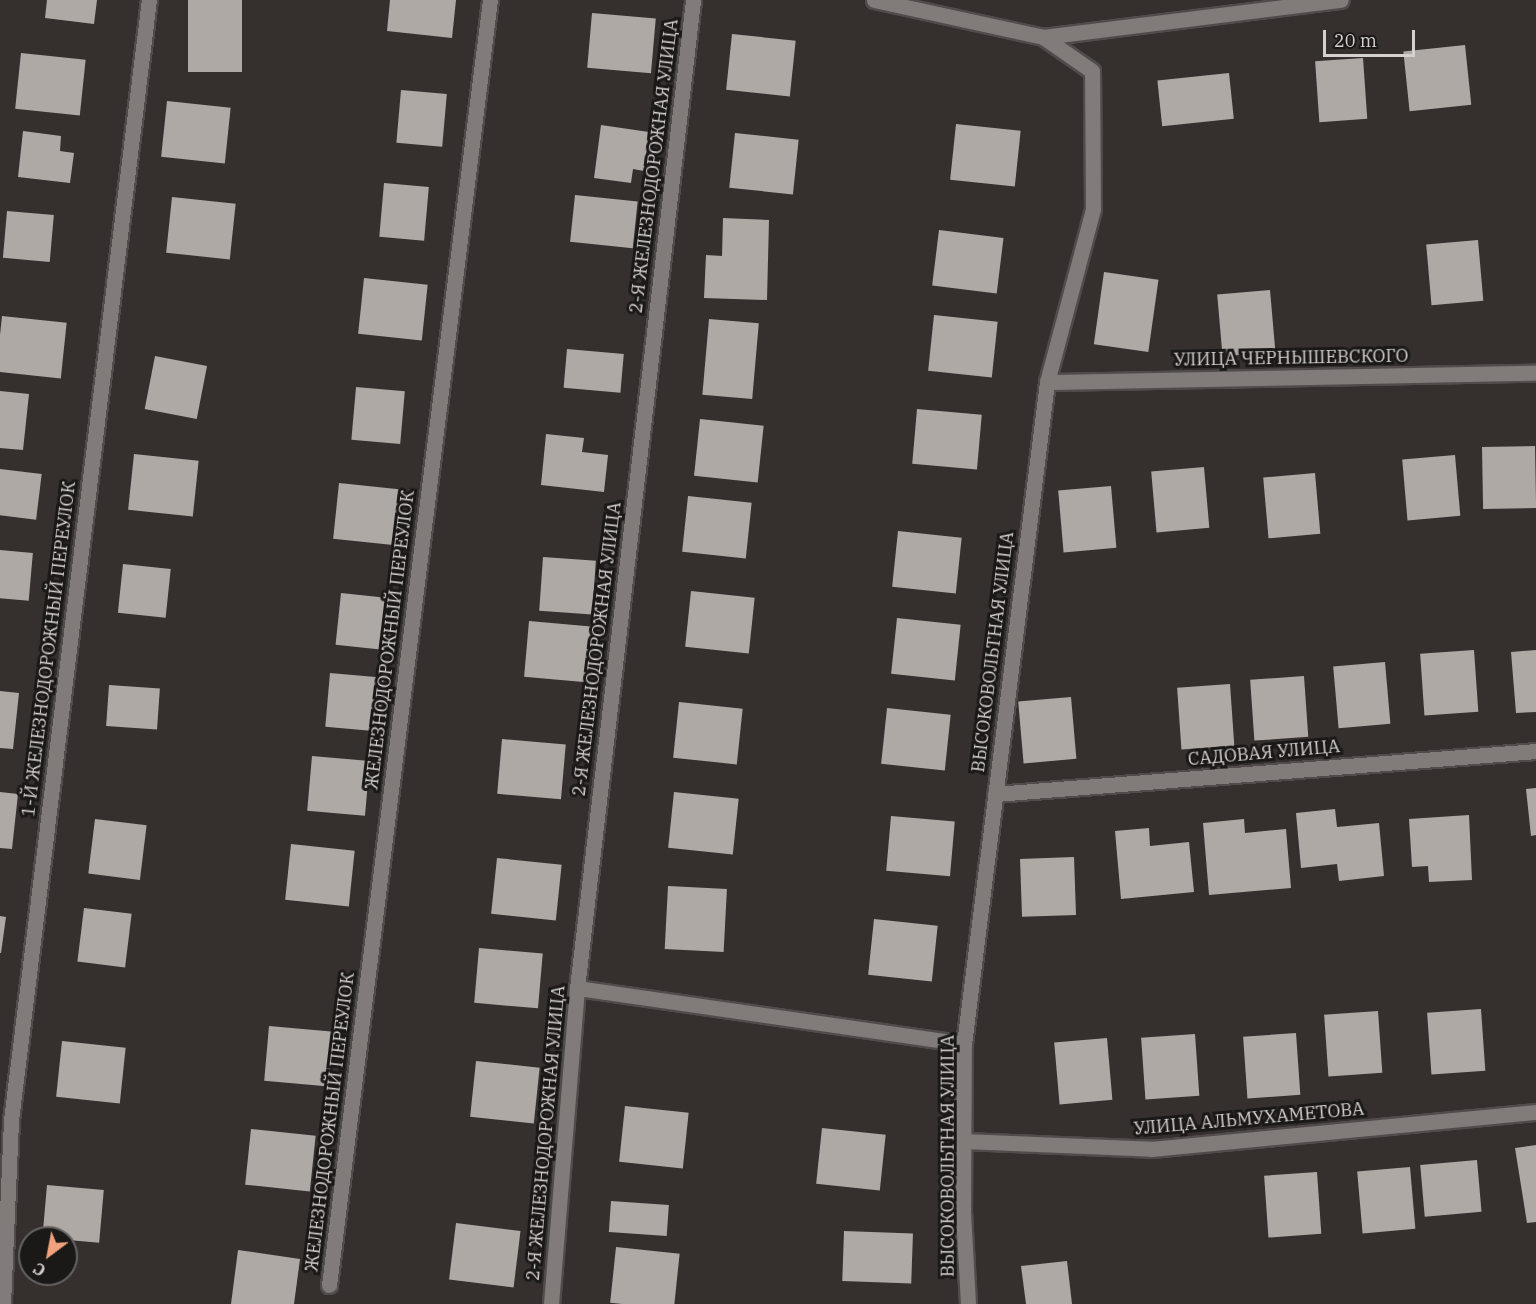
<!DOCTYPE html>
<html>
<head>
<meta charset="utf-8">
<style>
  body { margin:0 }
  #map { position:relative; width:1536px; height:1304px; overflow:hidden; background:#35302e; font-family:"IBM Plex Serif",serif }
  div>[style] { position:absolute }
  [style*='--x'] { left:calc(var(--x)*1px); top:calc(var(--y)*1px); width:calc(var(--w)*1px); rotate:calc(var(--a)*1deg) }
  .building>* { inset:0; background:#afa9a6; transform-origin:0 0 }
  .roads { filter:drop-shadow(2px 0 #504c4b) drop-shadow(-2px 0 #504c4b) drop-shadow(0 2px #504c4b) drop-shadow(0 -2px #504c4b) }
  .service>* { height:15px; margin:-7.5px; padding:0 7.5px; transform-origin:7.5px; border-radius:7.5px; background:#817b79 }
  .minor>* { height:15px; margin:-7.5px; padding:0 7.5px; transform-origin:7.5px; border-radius:7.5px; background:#817b79 }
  span { translate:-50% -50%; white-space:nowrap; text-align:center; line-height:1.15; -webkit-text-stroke:6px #1b1918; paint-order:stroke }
  .street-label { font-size:18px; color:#d4d1cf }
  .north { position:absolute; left:18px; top:1226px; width:60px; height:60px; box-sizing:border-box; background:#1b1918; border:2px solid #656361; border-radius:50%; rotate:212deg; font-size:16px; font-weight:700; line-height:24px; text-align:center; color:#d4d1cf }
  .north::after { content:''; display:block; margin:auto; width:21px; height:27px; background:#f1a17d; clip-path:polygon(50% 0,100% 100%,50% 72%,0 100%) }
  .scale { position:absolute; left:1323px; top:30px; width:92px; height:27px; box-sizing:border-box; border:3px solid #d4d1cf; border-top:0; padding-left:8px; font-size:18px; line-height:21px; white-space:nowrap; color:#d4d1cf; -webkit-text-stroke:4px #1b1918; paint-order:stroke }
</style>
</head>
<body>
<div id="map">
  <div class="building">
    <i style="clip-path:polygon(47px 0,97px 0,94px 24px,45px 18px)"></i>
    <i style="left:188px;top:0;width:54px;height:72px"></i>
    <i style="clip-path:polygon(390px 0,456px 0,452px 38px,387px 31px)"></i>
    <i style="left:592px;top:13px;width:64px;height:55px;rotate:5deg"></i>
    <i style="left:732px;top:34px;width:64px;height:56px;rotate:6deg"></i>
    <i style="left:1465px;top:45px;width:60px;height:62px;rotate:84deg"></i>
    <i style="left:21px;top:53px;width:65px;height:56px;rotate:6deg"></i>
    <i style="left:1363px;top:58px;width:61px;height:48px;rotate:86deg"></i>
    <i style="left:1229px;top:73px;width:46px;height:72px;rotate:84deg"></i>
    <i style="left:401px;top:90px;width:46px;height:53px;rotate:5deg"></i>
    <i style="left:167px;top:101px;width:64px;height:56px;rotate:6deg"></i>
    <i style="left:956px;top:124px;width:65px;height:56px;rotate:6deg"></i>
    <i style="clip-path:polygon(601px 125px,649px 132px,644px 171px,633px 169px,631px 183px,594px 178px)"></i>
    <i style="clip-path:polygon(23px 131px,61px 136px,60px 151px,74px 153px,70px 183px,18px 177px)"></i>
    <i style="left:735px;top:133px;width:64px;height:55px;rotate:6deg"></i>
    <i style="left:384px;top:183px;width:45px;height:54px;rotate:5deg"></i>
    <i style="left:575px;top:195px;width:63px;height:47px;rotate:6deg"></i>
    <i style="left:172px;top:197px;width:64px;height:56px;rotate:6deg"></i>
    <i style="left:7px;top:211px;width:47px;height:47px;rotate:5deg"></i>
    <i style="clip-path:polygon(723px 218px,769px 220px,767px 300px,704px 298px,706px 255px,722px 256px)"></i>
    <i style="left:939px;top:230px;width:65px;height:56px;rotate:7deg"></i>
    <i style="left:1478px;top:240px;width:61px;height:52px;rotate:85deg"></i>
    <i style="left:1104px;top:272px;width:55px;height:73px;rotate:8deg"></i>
    <i style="left:364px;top:278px;width:64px;height:56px;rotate:6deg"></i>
    <i style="left:1270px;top:290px;width:62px;height:53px;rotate:85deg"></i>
    <i style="left:934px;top:315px;width:64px;height:56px;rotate:6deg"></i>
    <i style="left:2px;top:316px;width:65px;height:56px;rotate:6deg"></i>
    <i style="left:709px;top:319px;width:50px;height:76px;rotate:5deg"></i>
    <i style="left:567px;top:349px;width:57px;height:39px;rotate:5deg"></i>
    <i style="left:155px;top:356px;width:53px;height:54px;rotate:11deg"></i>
    <i style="left:356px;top:387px;width:49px;height:53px;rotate:5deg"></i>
    <i style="clip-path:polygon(0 391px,29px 394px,23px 450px,0 448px)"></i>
    <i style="left:917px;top:409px;width:65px;height:55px;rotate:5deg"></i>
    <i style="left:700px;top:419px;width:64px;height:57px;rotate:6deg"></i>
    <i style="clip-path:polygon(546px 434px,584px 438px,582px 452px,608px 455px,604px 492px,541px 485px)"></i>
    <i style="left:1535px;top:446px;width:62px;height:53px;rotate:89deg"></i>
    <i style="left:134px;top:454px;width:65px;height:56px;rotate:6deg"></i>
    <i style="left:1455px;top:455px;width:61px;height:53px;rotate:85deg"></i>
    <i style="left:1204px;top:467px;width:61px;height:53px;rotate:85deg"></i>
    <i style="left:0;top:469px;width:42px;height:46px;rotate:7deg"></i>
    <i style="left:1315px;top:473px;width:61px;height:52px;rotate:85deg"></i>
    <i style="left:339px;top:483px;width:65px;height:56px;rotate:6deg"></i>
    <i style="left:1111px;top:486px;width:62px;height:53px;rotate:85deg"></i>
    <i style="left:688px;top:496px;width:64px;height:56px;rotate:6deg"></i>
    <i style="left:898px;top:531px;width:64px;height:56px;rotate:6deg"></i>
    <i style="left:0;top:550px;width:33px;height:48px;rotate:5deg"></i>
    <i style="left:543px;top:557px;width:53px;height:54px;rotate:4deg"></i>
    <i style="left:123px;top:564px;width:48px;height:49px;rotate:6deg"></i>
    <i style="left:691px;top:591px;width:64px;height:56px;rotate:6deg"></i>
    <i style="left:341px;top:593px;width:57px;height:52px;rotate:6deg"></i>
    <i style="left:897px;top:618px;width:64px;height:56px;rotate:6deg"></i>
    <i style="left:529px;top:621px;width:65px;height:56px;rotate:5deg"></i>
    <i style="left:1474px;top:650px;width:62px;height:54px;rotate:86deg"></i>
    <i style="clip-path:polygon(1536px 650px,1536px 712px,1516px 713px,1511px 652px)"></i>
    <i style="left:1385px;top:662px;width:62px;height:52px;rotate:85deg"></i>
    <i style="left:330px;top:673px;width:54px;height:54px;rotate:5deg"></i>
    <i style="left:1304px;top:676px;width:61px;height:54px;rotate:86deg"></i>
    <i style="left:1230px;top:684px;width:62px;height:53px;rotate:86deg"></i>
    <i style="left:109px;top:685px;width:51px;height:41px;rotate:4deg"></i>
    <i style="clip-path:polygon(0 691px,19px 693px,13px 749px,0 748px)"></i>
    <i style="left:1071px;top:697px;width:62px;height:53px;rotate:85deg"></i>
    <i style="left:679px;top:702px;width:64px;height:56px;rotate:6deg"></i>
    <i style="left:887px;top:708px;width:64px;height:56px;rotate:6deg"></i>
    <i style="left:502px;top:739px;width:64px;height:55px;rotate:5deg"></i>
    <i style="left:312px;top:756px;width:58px;height:55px;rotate:5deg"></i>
    <i style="clip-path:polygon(1536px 788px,1536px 835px,1531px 836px,1526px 789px)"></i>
    <i style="clip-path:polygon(0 792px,18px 794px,12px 849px,0 848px)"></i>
    <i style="left:674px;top:792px;width:65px;height:56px;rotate:6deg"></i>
    <i style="clip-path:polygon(1335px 809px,1337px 827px,1379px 823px,1384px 876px,1339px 881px,1337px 864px,1301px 868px,1296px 813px)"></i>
    <i style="clip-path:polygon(1469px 815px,1472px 880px,1429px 882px,1428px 866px,1412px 867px,1409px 819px)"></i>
    <i style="left:891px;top:816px;width:64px;height:55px;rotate:5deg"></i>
    <i style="left:95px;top:819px;width:52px;height:55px;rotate:7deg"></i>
    <i style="clip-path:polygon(1244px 819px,1245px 833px,1286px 829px,1291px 888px,1209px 895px,1203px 823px)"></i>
    <i style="clip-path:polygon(1149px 828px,1150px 846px,1189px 842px,1194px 892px,1121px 899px,1115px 831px)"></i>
    <i style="left:291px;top:844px;width:64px;height:56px;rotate:6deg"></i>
    <i style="left:1074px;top:857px;width:58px;height:54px;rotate:88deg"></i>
    <i style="left:497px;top:858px;width:65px;height:56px;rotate:6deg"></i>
    <i style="left:668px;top:886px;width:59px;height:63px;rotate:3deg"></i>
    <i style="left:84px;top:908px;width:48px;height:54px;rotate:7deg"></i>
    <i style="clip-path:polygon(0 916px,6px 917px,1px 953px,0 953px)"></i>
    <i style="left:874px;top:919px;width:64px;height:56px;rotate:6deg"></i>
    <i style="left:479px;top:948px;width:64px;height:55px;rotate:5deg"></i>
    <i style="left:1481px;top:1009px;width:62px;height:54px;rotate:86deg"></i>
    <i style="left:1378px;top:1011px;width:62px;height:54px;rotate:86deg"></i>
    <i style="left:269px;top:1026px;width:65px;height:55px;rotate:5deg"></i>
    <i style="left:1296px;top:1033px;width:62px;height:53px;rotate:86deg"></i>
    <i style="left:1195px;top:1034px;width:62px;height:54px;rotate:86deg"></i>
    <i style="left:1107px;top:1038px;width:62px;height:53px;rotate:85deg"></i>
    <i style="left:62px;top:1041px;width:64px;height:56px;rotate:6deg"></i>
    <i style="left:476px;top:1061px;width:64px;height:56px;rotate:6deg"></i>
    <i style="left:625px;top:1106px;width:64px;height:56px;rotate:6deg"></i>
    <i style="left:822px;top:1128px;width:64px;height:56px;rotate:6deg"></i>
    <i style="left:251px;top:1129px;width:65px;height:56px;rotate:6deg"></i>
    <i style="clip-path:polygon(1536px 1145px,1536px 1222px,1527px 1223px,1515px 1148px)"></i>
    <i style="left:1477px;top:1160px;width:52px;height:57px;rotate:85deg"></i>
    <i style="left:1410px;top:1167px;width:62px;height:53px;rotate:85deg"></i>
    <i style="left:1317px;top:1172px;width:62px;height:53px;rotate:86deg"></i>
    <i style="left:47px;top:1185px;width:57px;height:53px;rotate:5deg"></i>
    <i style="left:611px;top:1201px;width:58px;height:31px;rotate:4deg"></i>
    <i style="left:456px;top:1223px;width:65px;height:57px;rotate:7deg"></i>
    <i style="left:844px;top:1231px;width:69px;height:50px;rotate:2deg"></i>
    <i style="left:616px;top:1247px;width:64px;height:56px;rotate:6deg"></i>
    <i style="clip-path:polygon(238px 1250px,300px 1259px,294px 1304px,231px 1304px)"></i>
    <i style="clip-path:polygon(1067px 1261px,1072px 1304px,1026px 1304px,1021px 1266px)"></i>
  </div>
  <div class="roads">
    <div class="service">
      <i style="--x:577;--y:988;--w:391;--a:8.2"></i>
    </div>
    <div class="minor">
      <i style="--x:874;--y:0;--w:173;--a:12.3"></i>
      <i style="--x:1043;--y:37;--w:300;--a:-7.1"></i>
      <i style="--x:1047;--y:382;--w:489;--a:-1.1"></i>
      <i style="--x:995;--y:794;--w:543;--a:-4.54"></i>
      <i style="--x:964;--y:1141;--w:187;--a:2.4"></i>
      <i style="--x:1151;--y:1149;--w:387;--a:-5.5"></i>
      <i style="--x:329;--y:1285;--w:1295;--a:-82.86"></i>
      <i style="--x:3;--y:1304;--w:184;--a:-87.5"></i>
      <i style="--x:11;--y:1120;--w:1128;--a:-82.98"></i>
      <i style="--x:551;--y:1304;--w:317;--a:-85.3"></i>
      <i style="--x:577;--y:988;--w:995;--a:-83.3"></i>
      <i style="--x:968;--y:1304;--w:93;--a:-93.1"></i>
      <i style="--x:963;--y:1211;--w:167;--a:-89.7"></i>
      <i style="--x:964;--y:1044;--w:667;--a:-82.85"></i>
      <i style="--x:1047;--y:382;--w:179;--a:-75.1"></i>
      <i style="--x:1093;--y:209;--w:138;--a:-90.4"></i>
      <i style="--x:1092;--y:71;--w:60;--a:-145.2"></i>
    </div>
  </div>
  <div class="street-label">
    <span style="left:654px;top:166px;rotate:-83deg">2-Я ЖЕЛЕЗНОДОРОЖНАЯ УЛИЦА</span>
    <span style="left:1291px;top:358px;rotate:-1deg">УЛИЦА ЧЕРНЫШЕВСКОГО</span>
    <span style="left:390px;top:640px;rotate:-83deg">ЖЕЛЕЗНОДОРОЖНЫЙ ПЕРЕУЛОК</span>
    <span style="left:49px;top:649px;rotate:-83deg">1-Й ЖЕЛЕЗНОДОРОЖНЫЙ ПЕРЕУЛОК</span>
    <span style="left:597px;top:649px;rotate:-83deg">2-Я ЖЕЛЕЗНОДОРОЖНАЯ УЛИЦА</span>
    <span style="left:993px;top:652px;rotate:-83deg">ВЫСОКОВОЛЬТНАЯ УЛИЦА</span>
    <span style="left:1264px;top:753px;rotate:-5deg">САДОВАЯ УЛИЦА</span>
    <span style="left:1249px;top:1119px;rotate:-5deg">УЛИЦА АЛЬМУХАМЕТОВА</span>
    <span style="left:330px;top:1122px;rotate:-83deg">ЖЕЛЕЗНОДОРОЖНЫЙ ПЕРЕУЛОК</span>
    <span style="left:546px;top:1133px;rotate:-85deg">2-Я ЖЕЛЕЗНОДОРОЖНАЯ УЛИЦА</span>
    <span style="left:948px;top:1156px;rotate:-90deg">ВЫСОКОВОЛЬТНАЯ УЛИЦА</span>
  </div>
  <div class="north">С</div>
  <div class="scale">20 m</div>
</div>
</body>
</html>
